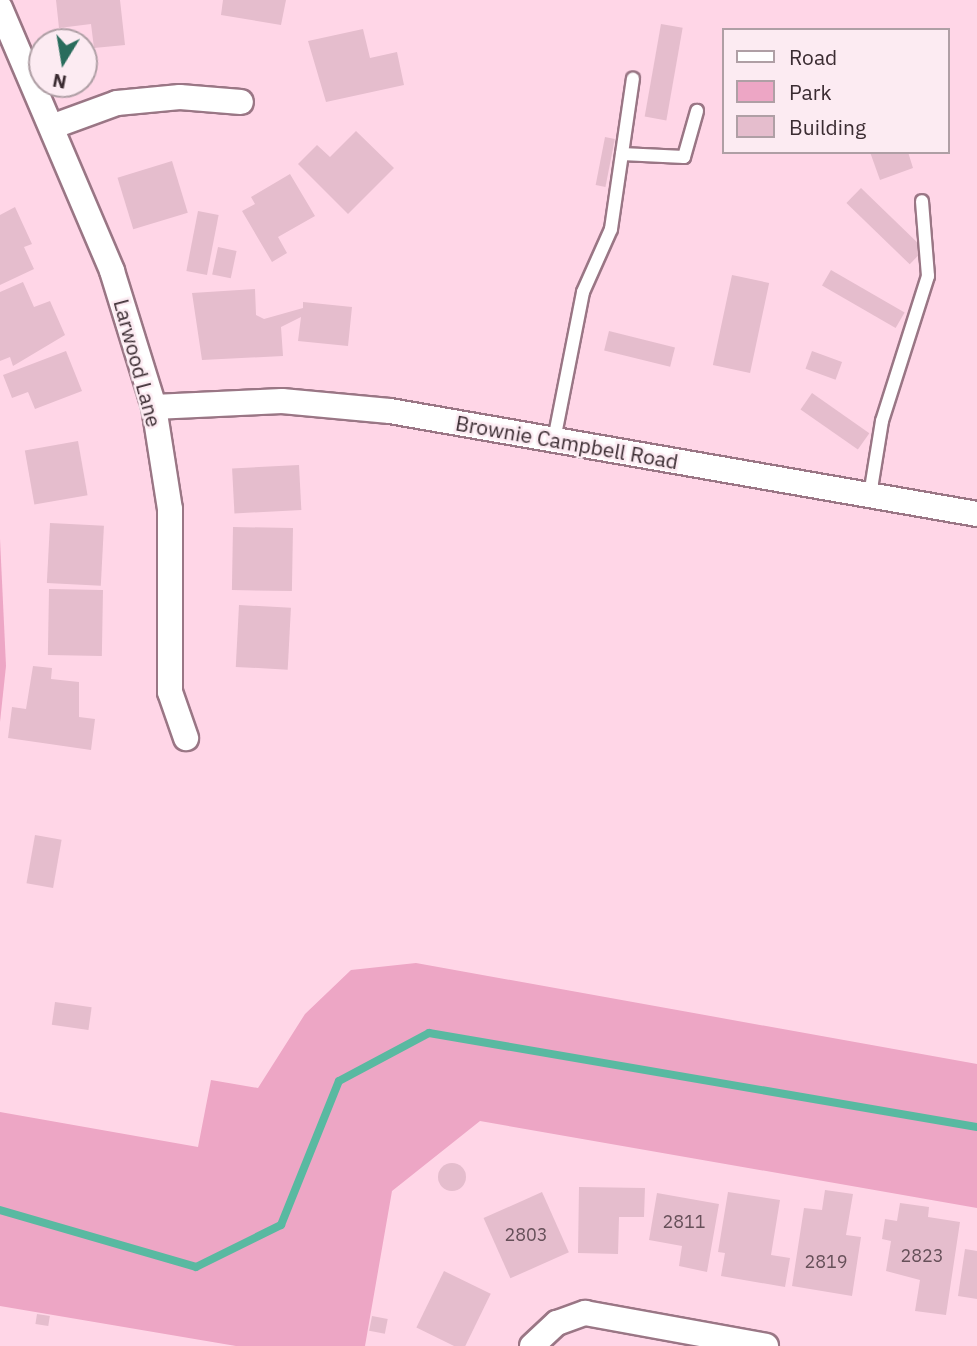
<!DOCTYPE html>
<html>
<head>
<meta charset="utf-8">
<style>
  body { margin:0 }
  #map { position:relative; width:977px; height:1346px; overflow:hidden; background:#ffd6e7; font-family:"IBM Plex Sans",sans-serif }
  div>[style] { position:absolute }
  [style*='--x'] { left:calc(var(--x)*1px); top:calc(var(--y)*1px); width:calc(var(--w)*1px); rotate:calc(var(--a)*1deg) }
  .green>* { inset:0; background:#eda6c5 }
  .stream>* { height:8px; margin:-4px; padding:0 4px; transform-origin:4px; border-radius:4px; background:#59b9a1 }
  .building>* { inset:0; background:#e5bdcd; transform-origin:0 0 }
  .round { border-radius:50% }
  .roads { filter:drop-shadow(2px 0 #9a7685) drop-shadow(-2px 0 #9a7685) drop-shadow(0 2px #9a7685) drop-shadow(0 -2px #9a7685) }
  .service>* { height:12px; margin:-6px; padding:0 6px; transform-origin:6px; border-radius:6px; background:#fff }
  .minor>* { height:24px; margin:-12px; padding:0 12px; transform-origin:12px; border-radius:12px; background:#fff }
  span { translate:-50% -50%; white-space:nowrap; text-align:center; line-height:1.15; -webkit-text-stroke:5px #fcebf2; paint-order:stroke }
  .number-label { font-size:18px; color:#665059 }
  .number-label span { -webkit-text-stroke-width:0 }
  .street-label { font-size:21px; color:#3b2c32 }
  .legend { position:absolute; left:722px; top:28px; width:228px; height:126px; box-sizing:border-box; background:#fcebf2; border:2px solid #af9fa5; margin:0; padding:9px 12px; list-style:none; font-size:21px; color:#3b2c32 }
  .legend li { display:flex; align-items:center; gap:14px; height:35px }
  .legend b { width:35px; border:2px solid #af9fa5 }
  .north { position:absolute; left:28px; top:28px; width:70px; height:70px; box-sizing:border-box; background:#fcebf2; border:2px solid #af9fa5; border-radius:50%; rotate:191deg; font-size:19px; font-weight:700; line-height:28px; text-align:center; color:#3b2c32 }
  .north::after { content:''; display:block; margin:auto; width:24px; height:32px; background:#296c5c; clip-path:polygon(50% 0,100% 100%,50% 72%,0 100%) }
</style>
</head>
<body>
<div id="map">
  <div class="green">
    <i style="clip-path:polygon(0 539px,6px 666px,0 722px)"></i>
    <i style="clip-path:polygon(416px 963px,977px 1064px,977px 1208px,480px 1121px,392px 1191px,365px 1346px,236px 1346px,0 1306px,0 1112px,198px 1147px,211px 1080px,258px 1088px,305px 1014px,351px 970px)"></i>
  </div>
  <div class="stream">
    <i style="--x:0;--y:1210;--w:204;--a:16.2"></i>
    <i style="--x:196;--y:1267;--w:95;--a:-26.3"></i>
    <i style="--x:281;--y:1225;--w:155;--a:-68.1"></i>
    <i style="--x:339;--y:1081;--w:102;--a:-28.1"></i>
    <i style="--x:429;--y:1033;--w:556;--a:9.73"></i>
  </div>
  <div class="building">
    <i style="clip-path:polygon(56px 0,120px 0,125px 45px,94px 48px,91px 24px,59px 28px)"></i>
    <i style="clip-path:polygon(223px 0,286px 0,281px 25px,221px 15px)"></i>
    <i style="left:661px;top:24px;width:22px;height:94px;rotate:10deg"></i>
    <i style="clip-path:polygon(363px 29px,370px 58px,397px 52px,404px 85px,326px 102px,308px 41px)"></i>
    <i style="clip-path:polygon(356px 131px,394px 168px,348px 214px,298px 164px,317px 145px,330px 157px)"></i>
    <i style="left:605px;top:137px;width:10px;height:49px;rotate:11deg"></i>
    <i style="clip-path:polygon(870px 152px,908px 152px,913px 168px,880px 180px)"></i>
    <i style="left:172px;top:161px;width:54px;height:57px;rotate:73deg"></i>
    <i style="clip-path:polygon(290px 174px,315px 216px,278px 237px,287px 253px,272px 262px,242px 211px,255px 204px,251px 197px)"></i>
    <i style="left:861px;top:188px;width:88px;height:21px;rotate:44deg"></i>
    <i style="clip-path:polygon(15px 207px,32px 244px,24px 247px,34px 269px,0 285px,0 215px)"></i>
    <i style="left:198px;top:211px;width:21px;height:61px;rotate:11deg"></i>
    <i style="left:218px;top:247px;width:19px;height:28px;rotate:12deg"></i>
    <i style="left:831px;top:270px;width:85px;height:18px;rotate:30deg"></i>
    <i style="left:732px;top:275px;width:38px;height:92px;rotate:12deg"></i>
    <i style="clip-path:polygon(23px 282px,34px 307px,50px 301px,65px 335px,13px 366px,10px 357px,0 361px,0 292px)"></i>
    <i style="clip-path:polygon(255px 289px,256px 315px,264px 319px,303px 308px,303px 302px,352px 307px,348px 346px,298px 341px,301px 317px,281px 327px,283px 356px,202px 360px,192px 293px)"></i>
    <i style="left:609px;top:331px;width:68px;height:20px;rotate:14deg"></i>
    <i style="clip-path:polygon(66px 351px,82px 391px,35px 409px,28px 392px,12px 398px,3px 375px)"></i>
    <i style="left:812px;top:351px;width:32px;height:19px;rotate:20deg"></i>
    <i style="left:812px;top:393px;width:70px;height:20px;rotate:35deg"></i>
    <i style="left:78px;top:441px;width:55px;height:54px;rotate:80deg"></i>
    <i style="left:299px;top:465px;width:45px;height:67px;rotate:87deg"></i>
    <i style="left:50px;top:523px;width:54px;height:60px;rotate:3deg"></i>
    <i style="left:233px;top:527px;width:60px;height:63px;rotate:1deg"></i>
    <i style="left:49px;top:589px;width:54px;height:66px;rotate:1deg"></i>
    <i style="left:239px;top:605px;width:52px;height:62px;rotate:3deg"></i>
    <i style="clip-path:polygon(33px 666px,52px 668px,51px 679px,79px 682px,79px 717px,95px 719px,91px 750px,8px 738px,12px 707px,26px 709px)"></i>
    <i style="left:35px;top:835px;width:27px;height:49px;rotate:10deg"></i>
    <i style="left:55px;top:1002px;width:37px;height:23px;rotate:8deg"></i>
    <i class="round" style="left:438px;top:1163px;width:28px;height:28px"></i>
    <i style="clip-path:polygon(579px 1187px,645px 1188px,644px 1217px,619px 1217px,618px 1254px,578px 1253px)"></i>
    <i style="clip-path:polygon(825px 1190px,853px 1194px,846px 1235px,861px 1237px,852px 1296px,792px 1286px,804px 1208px,822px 1210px)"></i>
    <i style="left:542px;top:1192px;width:66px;height:64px;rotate:66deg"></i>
    <i style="clip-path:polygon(728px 1192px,780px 1200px,771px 1255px,790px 1258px,785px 1287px,721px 1276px,725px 1253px,718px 1252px)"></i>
    <i style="clip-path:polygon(657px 1193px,719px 1204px,707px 1272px,679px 1266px,682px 1246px,649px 1240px)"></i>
    <i style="clip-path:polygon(900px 1203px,929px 1207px,928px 1217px,960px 1222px,946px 1315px,915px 1311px,920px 1280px,886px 1271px,891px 1241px,882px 1239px,885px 1219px,897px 1221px)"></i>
    <i style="clip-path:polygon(965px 1249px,977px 1251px,977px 1299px,958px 1296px)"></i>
    <i style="left:444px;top:1271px;width:52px;height:63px;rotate:26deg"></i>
    <i style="left:37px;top:1314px;width:13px;height:10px;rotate:9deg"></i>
    <i style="left:372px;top:1316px;width:16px;height:15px;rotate:11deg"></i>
  </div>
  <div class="roads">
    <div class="service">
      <i style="--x:622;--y:154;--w:62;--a:2.8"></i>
      <i style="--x:684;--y:157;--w:48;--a:-74.2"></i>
      <i style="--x:554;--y:440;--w:151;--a:-78.9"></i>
      <i style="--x:583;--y:292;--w:69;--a:-66"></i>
      <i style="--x:611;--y:229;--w:152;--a:-81.7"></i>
      <i style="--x:870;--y:495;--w:75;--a:-80.8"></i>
      <i style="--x:882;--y:421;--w:152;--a:-72.4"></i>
      <i style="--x:928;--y:276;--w:75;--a:-94.6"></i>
    </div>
    <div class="minor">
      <i style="--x:0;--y:8;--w:286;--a:66.9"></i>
      <i style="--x:112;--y:271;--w:142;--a:72.8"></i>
      <i style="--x:154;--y:407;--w:103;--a:81.1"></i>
      <i style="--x:170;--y:509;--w:183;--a:90"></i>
      <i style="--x:170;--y:692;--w:49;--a:70.8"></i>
      <i style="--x:54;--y:126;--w:67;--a:-20.1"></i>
      <i style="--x:117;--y:103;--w:63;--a:-5.4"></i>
      <i style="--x:180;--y:97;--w:61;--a:4.7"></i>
      <i style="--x:154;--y:407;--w:128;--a:-2.7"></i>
      <i style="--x:282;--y:401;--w:108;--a:5.3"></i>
      <i style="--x:390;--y:411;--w:596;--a:9.95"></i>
      <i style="--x:532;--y:1346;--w:34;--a:-43"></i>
      <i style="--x:557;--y:1323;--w:30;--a:-20"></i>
      <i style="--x:585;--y:1313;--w:184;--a:10.3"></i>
    </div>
  </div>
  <div class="number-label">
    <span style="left:684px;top:1222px">2811</span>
    <span style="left:526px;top:1235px">2803</span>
    <span style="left:922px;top:1256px">2823</span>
    <span style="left:826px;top:1262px">2819</span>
  </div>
  <div class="street-label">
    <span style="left:138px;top:363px;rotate:75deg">Larwood Lane</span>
    <span style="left:567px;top:442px;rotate:10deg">Brownie Campbell Road</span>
  </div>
  <ul class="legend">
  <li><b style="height:9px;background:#fff"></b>Road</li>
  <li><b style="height:19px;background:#eda6c5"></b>Park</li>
  <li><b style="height:19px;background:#e5bdcd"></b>Building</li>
  </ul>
  <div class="north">N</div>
</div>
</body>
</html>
